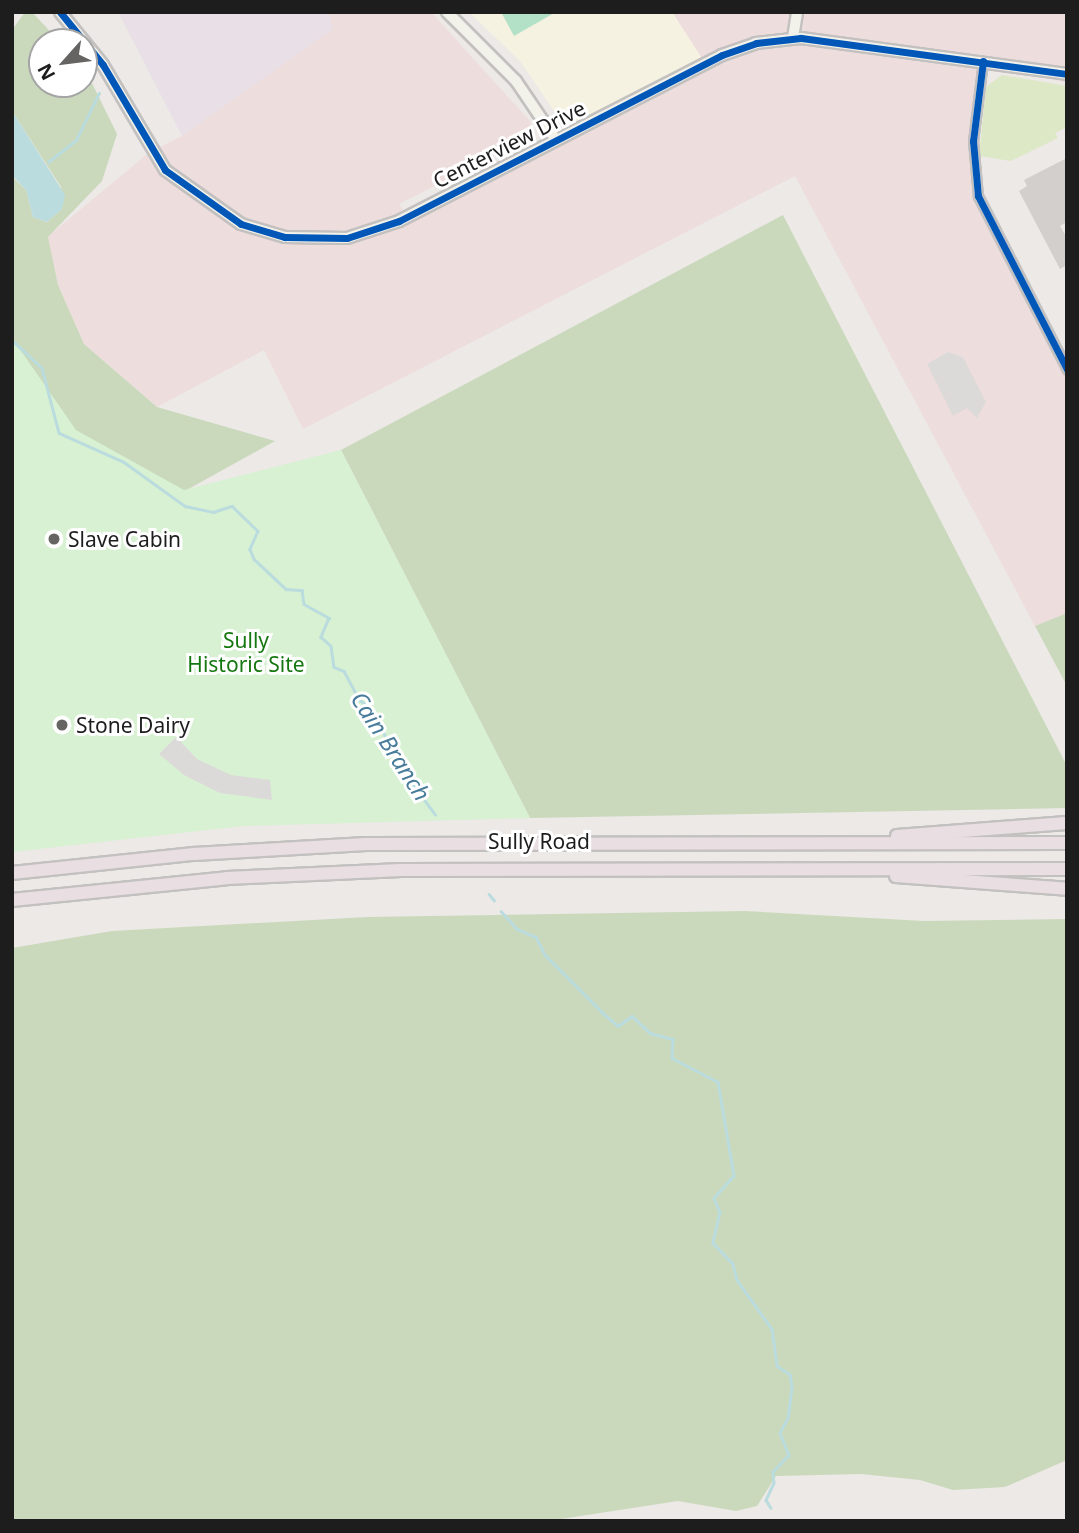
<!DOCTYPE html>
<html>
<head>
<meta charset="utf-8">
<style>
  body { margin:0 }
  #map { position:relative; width:1079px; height:1533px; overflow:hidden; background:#ece9e6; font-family:"Noto Sans",sans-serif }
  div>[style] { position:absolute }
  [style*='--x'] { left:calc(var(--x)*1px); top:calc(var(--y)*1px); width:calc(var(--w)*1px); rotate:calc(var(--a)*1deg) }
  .commercial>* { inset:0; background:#edd }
  .industrial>* { inset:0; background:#e9dfe6 }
  .education>* { inset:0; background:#f6f2e1 }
  .grass>* { inset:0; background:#dde8c6 }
  .forest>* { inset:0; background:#cad9bc }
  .park>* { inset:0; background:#d7f1d2 }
  .pitch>* { inset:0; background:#b3e1c7 }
  .parking>* { inset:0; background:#dcdad9 }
  .water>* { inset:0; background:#badcde }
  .stream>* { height:2.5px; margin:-1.25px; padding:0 1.25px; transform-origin:1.25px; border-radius:1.25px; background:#badcde }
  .building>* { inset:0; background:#d2cfcd }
  .roads { filter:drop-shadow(2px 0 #c3c1c0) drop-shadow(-2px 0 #c3c1c0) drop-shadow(0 2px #c3c1c0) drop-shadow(0 -2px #c3c1c0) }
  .street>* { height:7px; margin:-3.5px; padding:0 3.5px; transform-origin:3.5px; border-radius:3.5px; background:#fcfcfb }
  .secondary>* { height:10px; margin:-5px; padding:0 5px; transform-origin:5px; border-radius:5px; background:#f3f2ea }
  .highway>* { height:12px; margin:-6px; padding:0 6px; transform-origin:6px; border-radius:6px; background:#e9dfe2 }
  .cycleway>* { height:7px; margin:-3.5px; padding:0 3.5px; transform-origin:3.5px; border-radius:3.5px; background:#0057b8 }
  .dots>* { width:19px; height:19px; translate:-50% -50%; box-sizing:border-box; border:4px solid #fff; border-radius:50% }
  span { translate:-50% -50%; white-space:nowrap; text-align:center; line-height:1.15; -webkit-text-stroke:6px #fff; paint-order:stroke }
  .street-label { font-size:21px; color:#1d1d1d }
  .poi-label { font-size:21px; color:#1d1d1d }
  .left { translate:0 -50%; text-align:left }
  .park-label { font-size:21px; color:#15770f }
  .water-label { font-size:23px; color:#487c9a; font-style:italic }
  .frame { position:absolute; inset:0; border:14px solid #1d1d1d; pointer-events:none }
  .north { position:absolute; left:28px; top:28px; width:70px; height:70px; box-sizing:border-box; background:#fff; border:2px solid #a5a5a5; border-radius:50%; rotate:242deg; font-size:19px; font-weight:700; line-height:28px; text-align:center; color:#1d1d1d }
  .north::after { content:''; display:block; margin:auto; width:24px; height:32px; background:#656463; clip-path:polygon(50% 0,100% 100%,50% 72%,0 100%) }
</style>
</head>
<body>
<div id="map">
  <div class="commercial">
    <i style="clip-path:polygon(329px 12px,431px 12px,530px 121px,532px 136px,399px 204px,407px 216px,705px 63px,672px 12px,1067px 12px,1067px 83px,983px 62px,975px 116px,978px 196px,1009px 263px,1067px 356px,1067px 613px,1035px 626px,795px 176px,303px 429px,264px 350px,157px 407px,84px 344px,58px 285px,47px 237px,150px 152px,182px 136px,332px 29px)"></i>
  </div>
  <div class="industrial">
    <i style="clip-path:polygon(118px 12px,329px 12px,333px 29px,182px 136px)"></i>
  </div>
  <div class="education">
    <i style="clip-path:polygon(469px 12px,672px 12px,705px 63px,569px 133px,520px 61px)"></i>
  </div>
  <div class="grass">
    <i style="clip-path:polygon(1002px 75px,1067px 86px,1067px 127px,1055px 133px,1058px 138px,1011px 161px,979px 156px,986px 87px)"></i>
  </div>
  <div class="forest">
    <i style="clip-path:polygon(25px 12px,32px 12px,60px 42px,42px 42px,42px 84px,84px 84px,84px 67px,117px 134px,102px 181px,48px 237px,58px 285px,84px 344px,157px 407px,275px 441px,111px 532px,12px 385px,12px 176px,26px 190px,33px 217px,47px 222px,62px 209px,61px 187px,12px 111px,12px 30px)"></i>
    <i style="clip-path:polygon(783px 215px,1067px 766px,1067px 808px,530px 818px,341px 450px)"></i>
    <i style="clip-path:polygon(1067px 613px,1067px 686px,1035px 626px)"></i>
    <i style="clip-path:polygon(745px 911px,924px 921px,1067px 919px,1067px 1460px,1005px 1487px,953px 1490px,920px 1480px,861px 1474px,776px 1476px,757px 1506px,736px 1511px,678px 1501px,548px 1521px,12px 1521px,12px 948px,112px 931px,367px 917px)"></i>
  </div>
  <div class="park">
    <i style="clip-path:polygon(12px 338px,76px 430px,184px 490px,341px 450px,530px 818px,243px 826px,12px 852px)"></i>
  </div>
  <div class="pitch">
    <i style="clip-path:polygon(501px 12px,556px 12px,514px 36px)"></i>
  </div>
  <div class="parking">
    <i style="clip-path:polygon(948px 352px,963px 357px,986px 402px,977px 418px,967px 408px,953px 416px,927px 364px)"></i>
    <i style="clip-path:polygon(176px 737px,197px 759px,231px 775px,270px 780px,272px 800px,220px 793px,184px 775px,159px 754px)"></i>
  </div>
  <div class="water">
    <i style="clip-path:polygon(12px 111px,65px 195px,62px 209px,47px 222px,33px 217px,26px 190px,12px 175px)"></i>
  </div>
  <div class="stream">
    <i style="--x:48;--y:162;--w:36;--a:-38"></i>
    <i style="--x:76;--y:140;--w:52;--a:-63.9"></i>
    <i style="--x:12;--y:340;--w:41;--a:43"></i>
    <i style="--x:42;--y:368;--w:67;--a:75.3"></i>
    <i style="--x:59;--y:433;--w:71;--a:24"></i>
    <i style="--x:124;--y:462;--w:75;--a:35.8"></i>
    <i style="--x:185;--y:506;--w:29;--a:12"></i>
    <i style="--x:213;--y:512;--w:20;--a:-18"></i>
    <i style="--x:232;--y:506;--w:36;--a:44"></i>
    <i style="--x:258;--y:531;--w:20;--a:114"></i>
    <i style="--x:250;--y:549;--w:11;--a:68"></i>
    <i style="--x:254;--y:559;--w:44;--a:43.2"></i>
    <i style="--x:286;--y:589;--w:16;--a:4"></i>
    <i style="--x:302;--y:590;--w:14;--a:82"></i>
    <i style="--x:304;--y:604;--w:29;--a:29"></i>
    <i style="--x:329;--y:618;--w:21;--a:113"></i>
    <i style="--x:321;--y:637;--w:13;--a:42"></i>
    <i style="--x:331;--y:646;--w:21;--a:82"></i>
    <i style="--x:334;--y:667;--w:11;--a:22"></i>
    <i style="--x:344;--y:671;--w:32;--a:62"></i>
    <i style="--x:359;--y:699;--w:23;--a:43"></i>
    <i style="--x:376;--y:715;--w:52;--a:66.4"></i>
    <i style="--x:397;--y:763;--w:64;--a:53.3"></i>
    <i style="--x:489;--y:894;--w:8;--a:50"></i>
    <i style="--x:501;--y:911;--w:24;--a:48"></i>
    <i style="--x:517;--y:929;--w:21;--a:23"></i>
    <i style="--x:536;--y:937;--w:20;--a:63"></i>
    <i style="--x:545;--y:955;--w:85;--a:45"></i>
    <i style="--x:605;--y:1015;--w:17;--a:40"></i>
    <i style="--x:618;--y:1026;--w:17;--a:-36"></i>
    <i style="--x:632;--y:1016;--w:25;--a:43"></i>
    <i style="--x:650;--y:1033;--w:24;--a:15"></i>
    <i style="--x:673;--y:1039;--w:19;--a:93"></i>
    <i style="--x:672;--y:1058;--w:52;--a:27.6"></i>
    <i style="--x:718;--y:1082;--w:95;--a:80.3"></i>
    <i style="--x:734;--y:1176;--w:30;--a:132"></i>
    <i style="--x:714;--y:1198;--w:15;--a:67"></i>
    <i style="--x:720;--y:1212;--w:32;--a:103"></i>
    <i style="--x:713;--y:1243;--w:29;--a:46"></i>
    <i style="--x:733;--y:1264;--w:16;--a:76"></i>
    <i style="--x:737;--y:1280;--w:60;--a:54.5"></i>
    <i style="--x:772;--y:1329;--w:37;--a:82"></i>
    <i style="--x:777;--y:1366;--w:15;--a:32"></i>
    <i style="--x:790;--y:1374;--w:13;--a:81"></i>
    <i style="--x:792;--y:1387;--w:31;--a:97"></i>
    <i style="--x:788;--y:1418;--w:17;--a:118"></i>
    <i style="--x:780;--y:1433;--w:24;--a:68"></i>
    <i style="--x:789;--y:1455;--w:23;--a:133"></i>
    <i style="--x:773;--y:1472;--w:11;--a:85"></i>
    <i style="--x:774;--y:1483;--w:19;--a:115"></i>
    <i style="--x:766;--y:1500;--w:9;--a:58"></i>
  </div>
  <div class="building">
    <i style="clip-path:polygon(1065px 159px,1067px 222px,1060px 226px,1067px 238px,1067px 265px,1060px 269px,1019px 191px,1027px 186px,1024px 180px)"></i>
  </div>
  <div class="roads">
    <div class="street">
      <i style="--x:983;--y:61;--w:81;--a:97.1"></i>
      <i style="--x:973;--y:141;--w:55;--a:84.8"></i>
      <i style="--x:978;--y:196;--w:195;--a:62.8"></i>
    </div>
    <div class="secondary">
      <i style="--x:60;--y:12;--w:68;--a:50.9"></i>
      <i style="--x:103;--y:65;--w:122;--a:59.4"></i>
      <i style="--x:165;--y:170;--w:93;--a:35.4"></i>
      <i style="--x:241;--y:224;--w:46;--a:16.5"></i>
      <i style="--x:285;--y:237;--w:62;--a:0.9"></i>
      <i style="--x:347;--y:238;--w:55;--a:-18.1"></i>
      <i style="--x:399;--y:221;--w:363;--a:-27.2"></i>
      <i style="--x:722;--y:55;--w:36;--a:-19"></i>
      <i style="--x:756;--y:43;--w:45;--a:-6.3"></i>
      <i style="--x:801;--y:38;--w:268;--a:7.7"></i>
      <i style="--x:447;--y:12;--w:98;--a:45"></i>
      <i style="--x:516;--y:81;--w:71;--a:55.9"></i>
      <i style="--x:793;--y:38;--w:26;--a:-81"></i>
    </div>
    <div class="highway">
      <i style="--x:897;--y:836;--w:170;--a:-4.4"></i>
      <i style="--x:12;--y:873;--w:183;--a:-6"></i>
      <i style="--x:194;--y:854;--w:172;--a:-3.3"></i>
      <i style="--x:366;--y:844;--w:701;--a:-0.08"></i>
      <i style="--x:896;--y:876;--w:171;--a:4.3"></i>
      <i style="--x:12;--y:900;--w:216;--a:-5.8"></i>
      <i style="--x:227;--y:878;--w:174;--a:-2.6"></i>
      <i style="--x:401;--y:870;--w:666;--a:-0.09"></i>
    </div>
  </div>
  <div class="cycleway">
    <i style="--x:60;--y:12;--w:68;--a:50.9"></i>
    <i style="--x:103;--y:65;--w:122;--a:59.4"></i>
    <i style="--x:165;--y:170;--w:93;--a:35.4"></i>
    <i style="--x:241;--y:224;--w:46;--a:16.5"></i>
    <i style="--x:285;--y:237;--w:62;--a:0.9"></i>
    <i style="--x:347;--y:238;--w:55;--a:-18.1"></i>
    <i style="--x:399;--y:221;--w:363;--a:-27.2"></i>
    <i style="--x:722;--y:55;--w:36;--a:-19"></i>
    <i style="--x:756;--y:43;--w:45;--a:-6.3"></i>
    <i style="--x:801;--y:38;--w:268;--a:7.7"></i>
    <i style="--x:983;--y:61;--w:81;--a:97.1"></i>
    <i style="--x:973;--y:141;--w:55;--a:84.8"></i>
    <i style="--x:978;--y:196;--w:195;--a:62.8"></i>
  </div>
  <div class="dots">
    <i style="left:54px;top:539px;background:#656463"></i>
    <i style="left:62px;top:725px;background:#656463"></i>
  </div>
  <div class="street-label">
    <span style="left:509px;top:144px;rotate:-27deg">Centerview Drive</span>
    <span style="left:539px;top:841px">Sully Road</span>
  </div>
  <div class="poi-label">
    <span class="left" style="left:68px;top:539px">Slave Cabin</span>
    <span class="left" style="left:76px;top:725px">Stone Dairy</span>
  </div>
  <div class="park-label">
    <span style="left:246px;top:652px">Sully<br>Historic Site</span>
  </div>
  <div class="water-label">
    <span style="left:391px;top:746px;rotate:57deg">Cain Branch</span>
  </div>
  <div class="frame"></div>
  <div class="north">N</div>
</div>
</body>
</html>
